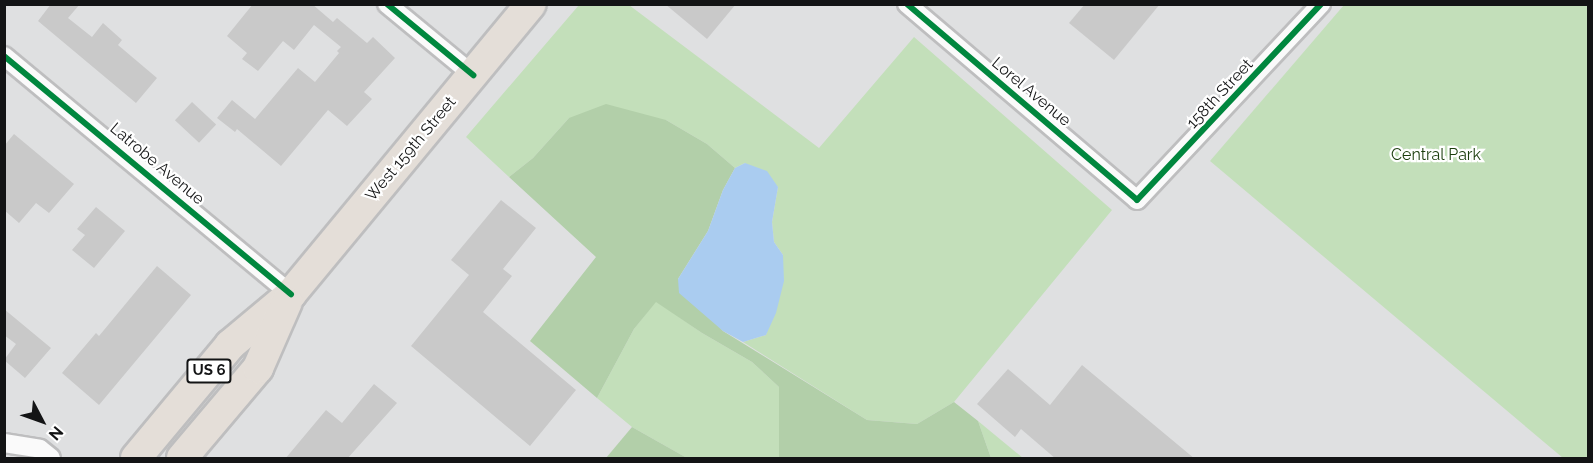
<!DOCTYPE html>
<html>
<head>
<meta charset="utf-8">
<style>
  body { margin:0 }
  #map { position:relative; width:1593px; height:463px; overflow:hidden; background:#dfe0e1; font-family:Raleway,sans-serif }
  div>[style] { position:absolute }
  [style*='--x'] { left:calc(var(--x)*1px); top:calc(var(--y)*1px); width:calc(var(--w)*1px); rotate:calc(var(--a)*1deg) }
  .green>* { inset:0; background:#c3dfba }
  .forest>* { inset:0; background:#b2cfa9 }
  .water>* { inset:0; background:#aaccf0 }
  .building>* { inset:0; background:#c9c9c9; transform-origin:0 0 }
  .roads { filter:drop-shadow(2px 0 #bebebf) drop-shadow(-2px 0 #bebebf) drop-shadow(0 2px #bebebf) drop-shadow(0 -2px #bebebf) }
  .minor>* { height:18px; margin:-9px; padding:0 9px; transform-origin:9px; border-radius:9px; background:#fafafa }
  .primary>* { height:30px; margin:-15px; padding:0 15px; transform-origin:15px; border-radius:15px; background:#e4ded8 }
  .cycleway>* { height:6px; margin:-3px; padding:0 3px; transform-origin:3px; border-radius:3px; background:#00873e }
  span { translate:-50% -50%; white-space:nowrap; text-align:center; line-height:1.15; -webkit-text-stroke:4.5px #fff; paint-order:stroke }
  .shield-label span { padding:2px 4px; background:#fff; border:2px solid; border-radius:4px; -webkit-text-stroke-width:0 }
  .shield-label { font-size:15px; color:#131415; font-weight:700 }
  .street-label { font-size:16px; color:#131415 }
  .park-label { font-size:16px; color:#1b3d0d }
  .frame { position:absolute; inset:0; border:6px solid #131415; pointer-events:none }
  .north { position:absolute; left:12px; top:391px; width:60px; height:60px; -webkit-text-stroke:4px #fff; paint-order:stroke; rotate:131deg; font-size:16px; font-weight:700; line-height:24px; text-align:center; color:#131415 }
  .north::after { content:''; display:block; margin:auto; width:21px; height:27px; background:#131415; clip-path:polygon(50% 0,100% 100%,50% 72%,0 100%) }
</style>
</head>
<body>
<div id="map">
  <div class="green">
    <i style="clip-path:polygon(579px 5px,629px 5px,819px 148px,914px 37px,1112px 210px,954px 402px,917px 424px,867px 420px,743px 342px,766px 335px,783px 255px,774px 242px,772px 222px,778px 187px,745px 163px,735px 168px,707px 144px,666px 120px,569px 118px,533px 158px,509px 177px,466px 137px)"></i>
    <i style="clip-path:polygon(1344px 5px,1588px 5px,1588px 458px,1563px 458px,1210px 161px)"></i>
    <i style="clip-path:polygon(656px 301px,702px 333px,752px 362px,779px 387px,779px 458px,687px 458px,632px 427px,597px 398px,634px 329px)"></i>
    <i style="clip-path:polygon(978px 421px,1023px 458px,991px 458px)"></i>
  </div>
  <div class="forest">
    <i style="clip-path:polygon(606px 104px,666px 120px,707px 144px,735px 168px,723px 190px,708px 231px,678px 279px,723px 331px,867px 420px,917px 424px,954px 402px,978px 421px,991px 458px,779px 458px,779px 387px,752px 362px,702px 333px,656px 302px,634px 329px,597px 398px,530px 341px,596px 257px,509px 177px,533px 158px,569px 118px)"></i>
    <i style="clip-path:polygon(632px 427px,687px 458px,606px 458px)"></i>
  </div>
  <div class="water">
    <i style="clip-path:polygon(745px 163px,767px 171px,778px 187px,772px 222px,774px 242px,783px 255px,784px 281px,776px 313px,766px 335px,743px 342px,723px 331px,679px 293px,678px 279px,708px 231px,723px 190px,735px 168px)"></i>
  </div>
  <div class="building">
    <i style="clip-path:polygon(51px 4px,80px 4px,68px 18px,92px 37px,103px 23px,122px 40px,118px 45px,157px 78px,136px 103px,38px 21px)"></i>
    <i style="clip-path:polygon(253px 4px,312px 4px,333px 22px,337px 18px,367px 43px,373px 37px,395px 58px,364px 92px,372px 99px,347px 126px,328px 110px,281px 166px,237px 129px,235px 132px,217px 118px,232px 100px,255px 119px,298px 68px,315px 82px,339px 53px,337px 51px,341px 47px,314px 25px,294px 50px,283px 41px,258px 71px,242px 59px,247px 53px,227px 36px)"></i>
    <i style="clip-path:polygon(665px 4px,736px 4px,707px 39px)"></i>
    <i style="clip-path:polygon(1085px 4px,1160px 4px,1114px 60px,1069px 23px)"></i>
    <i style="left:192px;top:102px;width:33px;height:25px;rotate:43deg"></i>
    <i style="clip-path:polygon(14px 134px,74px 184px,49px 213px,36px 203px,19px 223px,4px 210px,4px 146px)"></i>
    <i style="clip-path:polygon(501px 200px,536px 228px,503px 269px,512px 276px,483px 312px,576px 390px,530px 446px,411px 346px,469px 275px,451px 260px)"></i>
    <i style="clip-path:polygon(96px 207px,125px 231px,94px 268px,72px 250px,85px 235px,77px 229px)"></i>
    <i style="clip-path:polygon(157px 266px,191px 295px,99px 405px,62px 373px,96px 333px,99px 336px)"></i>
    <i style="clip-path:polygon(4px 309px,51px 348px,25px 378px,4px 360px,16px 344px,4px 335px)"></i>
    <i style="clip-path:polygon(1082px 365px,1195px 459px,1056px 459px,1021px 429px,1015px 437px,977px 404px,1008px 369px,1050px 405px)"></i>
    <i style="clip-path:polygon(374px 384px,397px 403px,347px 459px,285px 459px,326px 410px,342px 423px)"></i>
  </div>
  <div class="roads">
    <div class="minor">
      <i style="--x:387;--y:4;--w:112;--a:39.5"></i>
      <i style="--x:907;--y:4;--w:302;--a:40.4"></i>
      <i style="--x:1137;--y:200;--w:269;--a:-46.8"></i>
      <i style="--x:4;--y:56;--w:373;--a:39.7"></i>
      <i style="--x:4;--y:443;--w:36;--a:9"></i>
      <i style="--x:40;--y:449;--w:14;--a:39"></i>
    </div>
    <div class="primary">
      <i style="--x:136;--y:458;--w:147;--a:-50.2"></i>
      <i style="--x:230;--y:345;--w:80;--a:-39.9"></i>
      <i style="--x:291;--y:294;--w:376;--a:-50.4"></i>
      <i style="--x:182;--y:458;--w:118;--a:-49.8"></i>
      <i style="--x:258;--y:368;--w:72;--a:-66.3"></i>
    </div>
  </div>
  <div class="cycleway">
    <i style="--x:387;--y:4;--w:112;--a:39.5"></i>
    <i style="--x:907;--y:4;--w:302;--a:40.4"></i>
    <i style="--x:1137;--y:200;--w:269;--a:-46.8"></i>
    <i style="--x:4;--y:56;--w:373;--a:39.7"></i>
  </div>
  <div class="shield-label">
    <span style="left:209px;top:371px">US 6</span>
  </div>
  <div class="street-label">
    <span style="left:1031px;top:92px;rotate:40deg">Lorel Avenue</span>
    <span style="left:1220px;top:94px;rotate:-47deg">158th Street</span>
    <span style="left:411px;top:149px;rotate:-50deg">West 159th Street</span>
    <span style="left:157px;top:164px;rotate:40deg">Latrobe Avenue</span>
  </div>
  <div class="park-label">
    <span style="left:1436px;top:155px">Central Park</span>
  </div>
  <div class="frame"></div>
  <div class="north">N</div>
</div>
</body>
</html>
